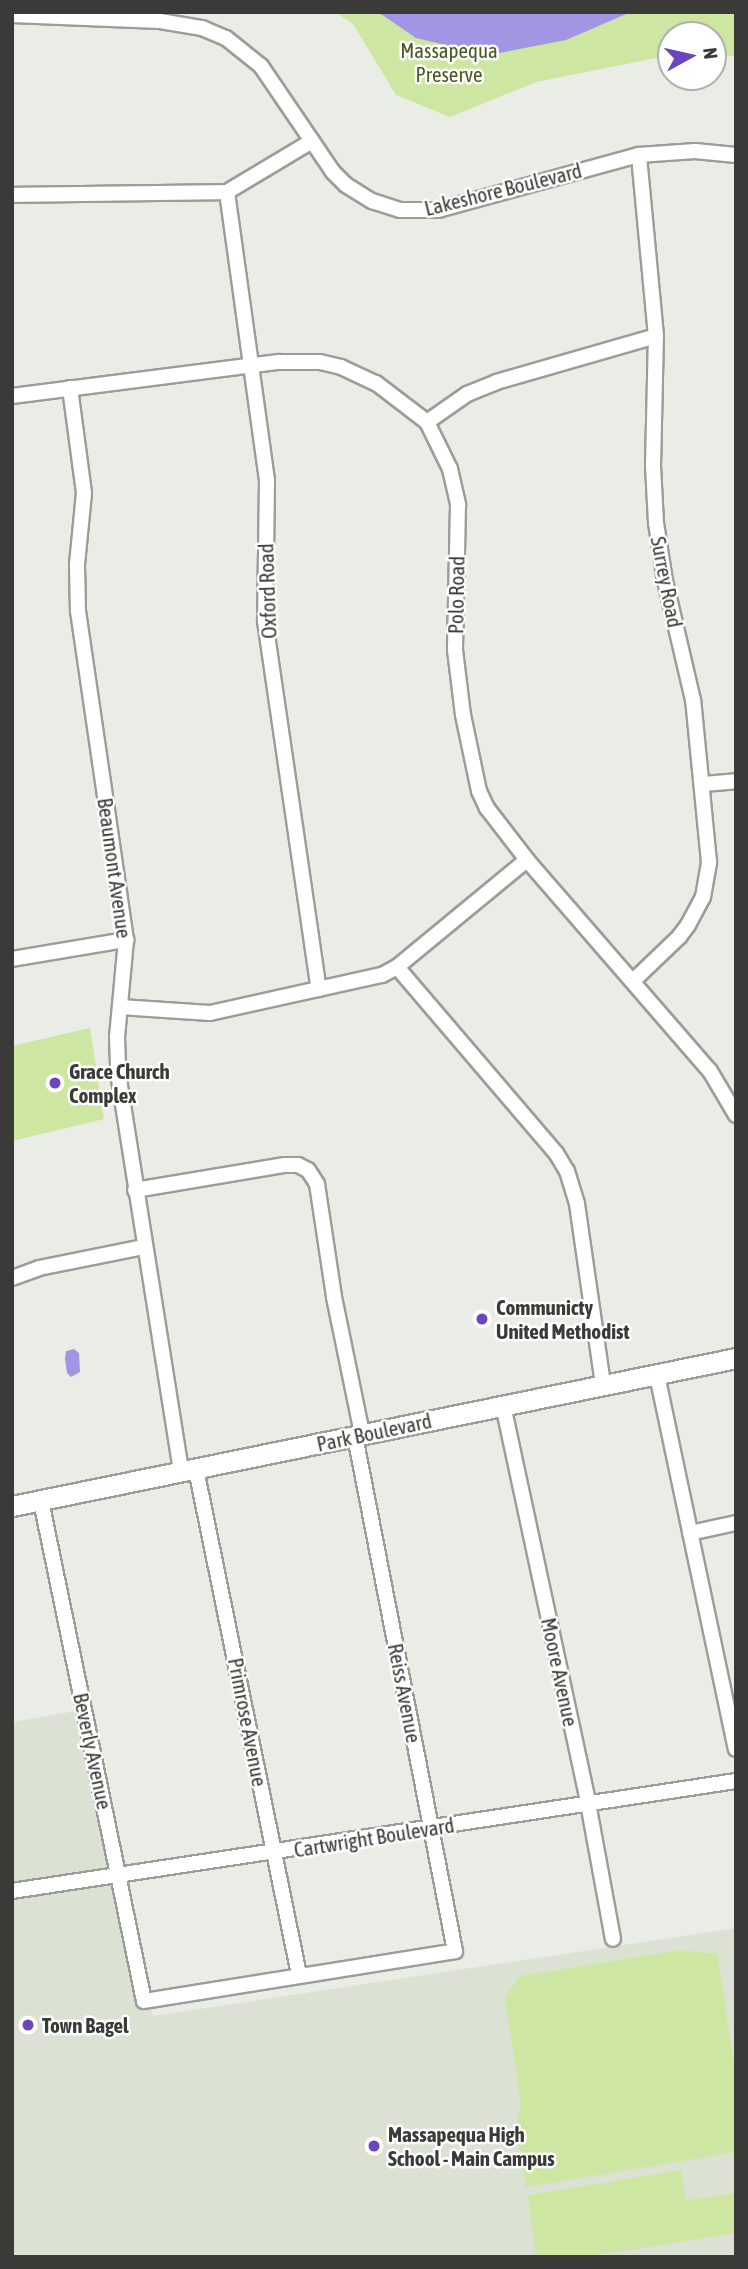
<!DOCTYPE html>
<html>
<head>
<meta charset="utf-8">
<style>
  body { margin:0 }
  #map { position:relative; width:748px; height:2269px; overflow:hidden; background:#eaede6; font-family:"Asap Condensed",sans-serif }
  div>[style] { position:absolute }
  [style*='--x'] { left:calc(var(--x)*1px); top:calc(var(--y)*1px); width:calc(var(--w)*1px); rotate:calc(var(--a)*1deg) }
  .built>* { inset:0; background:#dce2d3 }
  .green>* { inset:0; background:#cde6a2 }
  .water>* { inset:0; background:#a494e4 }
  .roads { filter:drop-shadow(2px 0 #9b9e97) drop-shadow(-2px 0 #9b9e97) drop-shadow(0 2px #9b9e97) drop-shadow(0 -2px #9b9e97) }
  .minor>* { height:14px; margin:-7px; padding:0 7px; transform-origin:7px; border-radius:7px; background:#fff }
  .secondary>* { height:19px; margin:-9.5px; padding:0 9.5px; transform-origin:9.5px; border-radius:9.5px; background:#fff }
  .dots>* { width:19px; height:19px; translate:-50% -50%; box-sizing:border-box; border:4px solid #fff; border-radius:50% }
  span { translate:-50% -50%; white-space:nowrap; text-align:center; line-height:1.15; -webkit-text-stroke:5px #fff; paint-order:stroke }
  .park-label { font-size:21px; color:#485a1f }
  .street-label { font-size:21px; color:#3a3b38 }
  .poi-label { font-size:21px; color:#3a3b38; font-weight:700 }
  .left { translate:0 -50%; text-align:left }
  .frame { position:absolute; inset:0; border:14px solid #3a3b38; pointer-events:none }
  .north { position:absolute; left:657px; top:21px; width:70px; height:70px; box-sizing:border-box; background:#fff; border:2px solid #b0b1af; border-radius:50%; rotate:82deg; font-size:19px; font-weight:700; line-height:28px; text-align:center; color:#3a3b38 }
  .north::after { content:''; display:block; margin:auto; width:24px; height:32px; background:#6a45bd; clip-path:polygon(50% 0,100% 100%,50% 72%,0 100%) }
</style>
</head>
<body>
<div id="map">
  <div class="built">
    <i style="clip-path:polygon(93px 1708px,153px 2016px,736px 1928px,736px 2257px,12px 2257px,12px 1722px)"></i>
  </div>
  <div class="green">
    <i style="clip-path:polygon(335px 12px,736px 12px,736px 56px,713px 55px,713px 35px,671px 35px,671px 55px,536px 82px,450px 117px,396px 95px,353px 24px)"></i>
    <i style="clip-path:polygon(90px 1028px,104px 1119px,12px 1141px,12px 1046px)"></i>
    <i style="clip-path:polygon(679px 1950px,717px 1954px,736px 2077px,736px 2152px,526px 2187px,516px 2126px,521px 2104px,505px 1997px,520px 1976px)"></i>
    <i style="clip-path:polygon(681px 2170px,686px 2200px,736px 2193px,736px 2233px,585px 2257px,536px 2257px,528px 2195px)"></i>
  </div>
  <div class="water">
    <i style="clip-path:polygon(378px 12px,631px 12px,566px 40px,489px 55px,416px 38px)"></i>
    <i style="clip-path:polygon(74px 1349px,79px 1353px,80px 1372px,71px 1377px,67px 1373px,65px 1359px,66px 1351px)"></i>
  </div>
  <div class="roads">
    <div class="minor">
      <i style="--x:12;--y:15;--w:148;--a:2.3"></i>
      <i style="--x:160;--y:21;--w:43;--a:9.5"></i>
      <i style="--x:202;--y:28;--w:26;--a:23"></i>
      <i style="--x:226;--y:38;--w:45;--a:38.7"></i>
      <i style="--x:261;--y:66;--w:128;--a:55.8"></i>
      <i style="--x:333;--y:172;--w:18;--a:45"></i>
      <i style="--x:346;--y:185;--w:31;--a:32"></i>
      <i style="--x:372;--y:201;--w:29;--a:18"></i>
      <i style="--x:400;--y:210;--w:38;--a:0"></i>
      <i style="--x:438;--y:210;--w:208;--a:-15.3"></i>
      <i style="--x:639;--y:155;--w:56;--a:-4.1"></i>
      <i style="--x:695;--y:151;--w:41;--a:5.6"></i>
      <i style="--x:227;--y:192;--w:292;--a:82.1"></i>
      <i style="--x:267;--y:481;--w:140;--a:90.8"></i>
      <i style="--x:265;--y:621;--w:372;--a:81.7"></i>
      <i style="--x:12;--y:195;--w:215;--a:-0.8"></i>
      <i style="--x:227;--y:192;--w:99;--a:-31"></i>
      <i style="--x:70;--y:388;--w:106;--a:82.4"></i>
      <i style="--x:84;--y:493;--w:72;--a:95.6"></i>
      <i style="--x:77;--y:565;--w:46;--a:88.8"></i>
      <i style="--x:78;--y:611;--w:332;--a:81.7"></i>
      <i style="--x:126;--y:940;--w:97;--a:95.3"></i>
      <i style="--x:117;--y:1037;--w:36;--a:88"></i>
      <i style="--x:118;--y:1073;--w:404;--a:81"></i>
      <i style="--x:12;--y:396;--w:269;--a:-7.3"></i>
      <i style="--x:279;--y:362;--w:41;--a:0"></i>
      <i style="--x:320;--y:362;--w:22;--a:13"></i>
      <i style="--x:341;--y:367;--w:38;--a:25"></i>
      <i style="--x:376;--y:383;--w:64;--a:37.4"></i>
      <i style="--x:427;--y:422;--w:52;--a:63.9"></i>
      <i style="--x:450;--y:469;--w:37;--a:77"></i>
      <i style="--x:458;--y:505;--w:145;--a:91.2"></i>
      <i style="--x:455;--y:650;--w:65;--a:83"></i>
      <i style="--x:463;--y:715;--w:78;--a:78.1"></i>
      <i style="--x:479;--y:791;--w:19;--a:65"></i>
      <i style="--x:487;--y:808;--w:66;--a:52.4"></i>
      <i style="--x:527;--y:860;--w:279;--a:49.1"></i>
      <i style="--x:710;--y:1071;--w:51;--a:59.4"></i>
      <i style="--x:427;--y:422;--w:49;--a:-35"></i>
      <i style="--x:467;--y:394;--w:31;--a:-22"></i>
      <i style="--x:496;--y:382;--w:166;--a:-16"></i>
      <i style="--x:704;--y:784;--w:32;--a:-5"></i>
      <i style="--x:12;--y:959;--w:116;--a:-9.5"></i>
      <i style="--x:397;--y:967;--w:245;--a:49.5"></i>
      <i style="--x:556;--y:1153;--w:21;--a:59"></i>
      <i style="--x:567;--y:1171;--w:34;--a:73"></i>
      <i style="--x:577;--y:1204;--w:183;--a:81.8"></i>
      <i style="--x:633;--y:981;--w:64;--a:-43.7"></i>
      <i style="--x:679;--y:937;--w:15;--a:-53"></i>
      <i style="--x:688;--y:925;--w:32;--a:-62"></i>
      <i style="--x:703;--y:897;--w:36;--a:-80"></i>
      <i style="--x:709;--y:862;--w:163;--a:-95.6"></i>
      <i style="--x:693;--y:700;--w:122;--a:-103.2"></i>
      <i style="--x:665;--y:581;--w:59;--a:-98.8"></i>
      <i style="--x:656;--y:523;--w:57;--a:-93"></i>
      <i style="--x:653;--y:466;--w:130;--a:-88.7"></i>
      <i style="--x:656;--y:336;--w:182;--a:-95.4"></i>
      <i style="--x:120;--y:1007;--w:90;--a:3.8"></i>
      <i style="--x:210;--y:1013;--w:176;--a:-12.5"></i>
      <i style="--x:382;--y:975;--w:17;--a:-28"></i>
      <i style="--x:397;--y:967;--w:168;--a:-39.5"></i>
      <i style="--x:135;--y:1190;--w:152;--a:-9.5"></i>
      <i style="--x:285;--y:1165;--w:13;--a:0"></i>
      <i style="--x:298;--y:1165;--w:11;--a:27"></i>
      <i style="--x:308;--y:1170;--w:17;--a:57"></i>
      <i style="--x:317;--y:1184;--w:114;--a:81.4"></i>
      <i style="--x:334;--y:1297;--w:140;--a:78.4"></i>
      <i style="--x:12;--y:1278;--w:29;--a:-20"></i>
      <i style="--x:39;--y:1268;--w:106;--a:-11.4"></i>
      <i style="--x:657;--y:1375;--w:382;--a:78.1"></i>
      <i style="--x:503;--y:1405;--w:407;--a:77.9"></i>
      <i style="--x:588;--y:1803;--w:138;--a:79.6"></i>
      <i style="--x:196;--y:1469;--w:516;--a:78.49"></i>
      <i style="--x:41;--y:1501;--w:510;--a:78.36"></i>
      <i style="--x:144;--y:2001;--w:315;--a:-9.1"></i>
      <i style="--x:455;--y:1951;--w:525;--a:-100.99"></i>
      <i style="--x:690;--y:1533;--w:47;--a:-12.3"></i>
      <i style="--x:12;--y:1891;--w:732;--a:-8.64"></i>
    </div>
    <div class="secondary">
      <i style="--x:12;--y:1506;--w:739;--a:-11.55"></i>
    </div>
  </div>
  <div class="dots">
    <i style="left:55px;top:1083px;background:#6a45bd"></i>
    <i style="left:482px;top:1319px;background:#6a45bd"></i>
    <i style="left:28px;top:2025px;background:#6a45bd"></i>
    <i style="left:374px;top:2146px;background:#6a45bd"></i>
  </div>
  <div class="park-label">
    <span style="left:449px;top:62px">Massapequa<br>Preserve</span>
  </div>
  <div class="street-label">
    <span style="left:503px;top:189px;rotate:-14deg">Lakeshore Boulevard</span>
    <span style="left:667px;top:582px;rotate:79deg">Surrey Road</span>
    <span style="left:267px;top:591px;rotate:-92deg">Oxford Road</span>
    <span style="left:456px;top:595px;rotate:-89deg">Polo Road</span>
    <span style="left:115px;top:868px;rotate:82deg">Beaumont Avenue</span>
    <span style="left:374px;top:1432px;rotate:-12deg">Park Boulevard</span>
    <span style="left:560px;top:1672px;rotate:78deg">Moore Avenue</span>
    <span style="left:405px;top:1693px;rotate:79deg">Reiss Avenue</span>
    <span style="left:248px;top:1722px;rotate:79deg">Primrose Avenue</span>
    <span style="left:93px;top:1751px;rotate:78deg">Beverly Avenue</span>
    <span style="left:374px;top:1837px;rotate:-9deg">Cartwright Boulevard</span>
  </div>
  <div class="poi-label">
    <span class="left" style="left:69px;top:1083px">Grace Church<br>Complex</span>
    <span class="left" style="left:496px;top:1319px">Communicty<br>United Methodist</span>
    <span class="left" style="left:42px;top:2025px">Town Bagel</span>
    <span class="left" style="left:388px;top:2146px">Massapequa High<br>School - Main Campus</span>
  </div>
  <div class="frame"></div>
  <div class="north">N</div>
</div>
</body>
</html>
